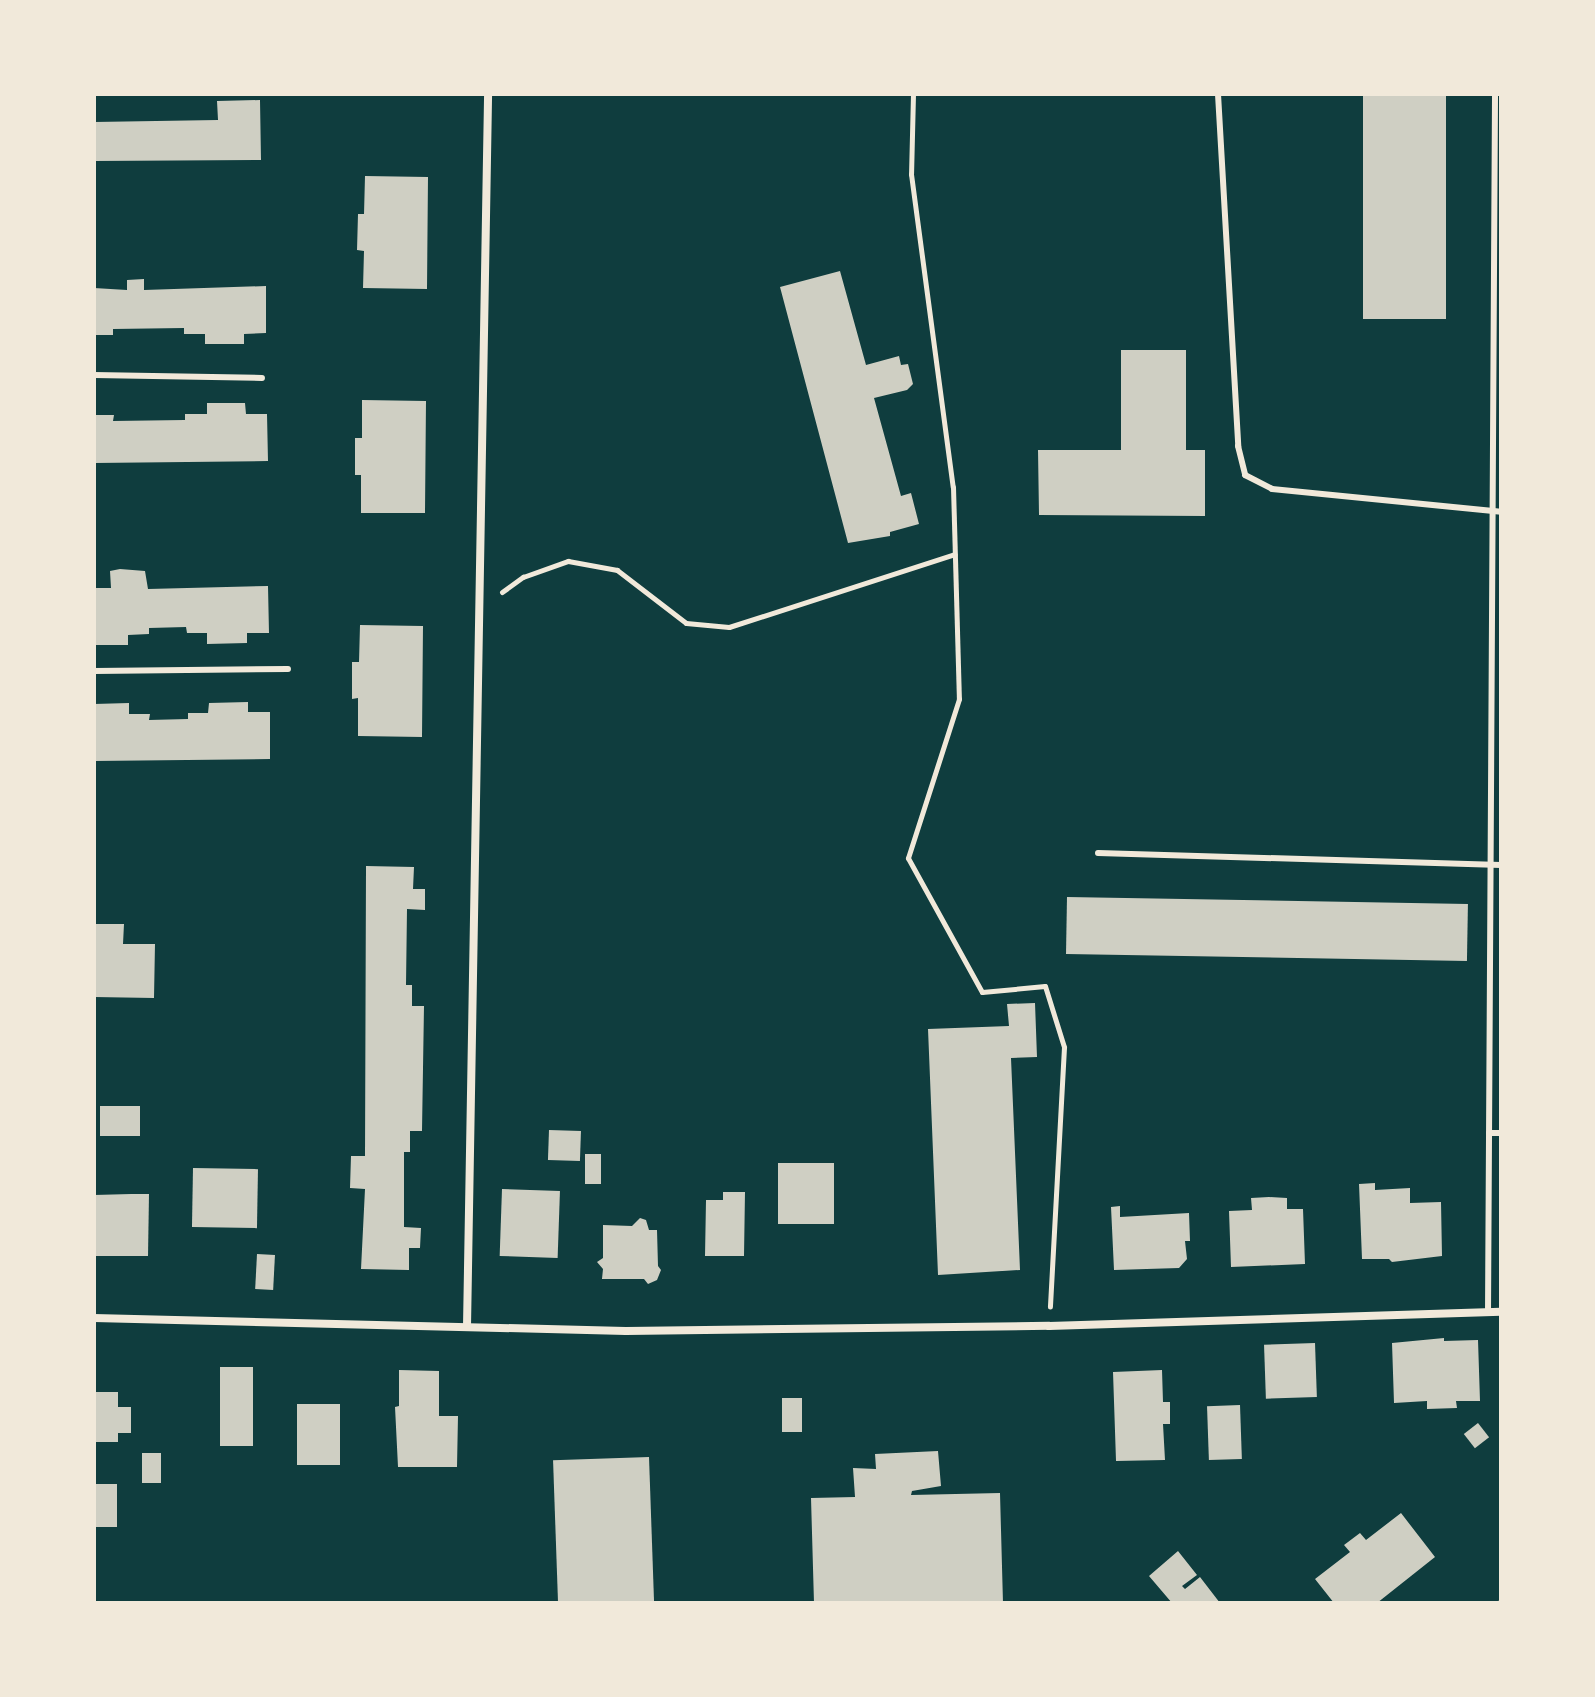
<!DOCTYPE html>
<html>
<head>
<meta charset="utf-8">
<style>
  body { margin:0 }
  #map { position:relative; width:1595px; height:1697px; overflow:hidden; background:#0f3d3e; font-family:"Work Sans",sans-serif }
  div>[style] { position:absolute }
  [style*='--x'] { left:calc(var(--x)*1px); top:calc(var(--y)*1px); width:calc(var(--w)*1px); rotate:calc(var(--a)*1deg) }
  .building>* { inset:0; background:#cfcfc3; transform-origin:0 0 }
  .path>* { height:5px; margin:-2.5px; padding:0 2.5px; transform-origin:2.5px; border-radius:2.5px; background:#f1e9da }
  .service>* { height:6px; margin:-3px; padding:0 3px; transform-origin:3px; border-radius:3px; background:#f1e9da }
  .minor>* { height:8px; margin:-4px; padding:0 4px; transform-origin:4px; border-radius:4px; background:#f1e9da }
  .tram>* { height:2px; margin:-1px; padding:0 1px; transform-origin:1px; border-radius:1px; background:#97a49c }
  span { translate:-50% -50%; white-space:nowrap; text-align:center; line-height:1.15; -webkit-text-stroke:8px #f1e9da; paint-order:stroke }
  .frame { position:absolute; inset:0; border:96px solid #f1e9da; pointer-events:none }
</style>
</head>
<body>
<div id="map">
  <div class="building">
    <i style="left:1363px;top:94px;width:83px;height:225px"></i>
    <i style="clip-path:polygon(260px 100px,261px 160px,94px 161px,94px 122px,218px 120px,217px 101px)"></i>
    <i style="clip-path:polygon(365px 176px,428px 177px,427px 289px,363px 288px,364px 251px,357px 250px,358px 214px,364px 214px)"></i>
    <i style="clip-path:polygon(840px 271px,866px 365px,899px 356px,901px 365px,908px 364px,913px 384px,907px 390px,874px 398px,901px 496px,911px 493px,919px 524px,890px 532px,890px 536px,848px 543px,780px 287px)"></i>
    <i style="clip-path:polygon(144px 279px,144px 290px,266px 286px,266px 333px,244px 334px,244px 344px,205px 344px,205px 334px,184px 334px,184px 328px,113px 329px,113px 335px,94px 335px,94px 288px,127px 290px,127px 280px)"></i>
    <i style="clip-path:polygon(1121px 350px,1186px 350px,1186px 450px,1205px 450px,1205px 516px,1039px 515px,1038px 450px,1121px 450px)"></i>
    <i style="clip-path:polygon(362px 400px,426px 401px,425px 513px,361px 513px,361px 475px,355px 475px,355px 438px,362px 438px)"></i>
    <i style="clip-path:polygon(207px 403px,245px 403px,246px 414px,267px 414px,268px 461px,94px 463px,94px 415px,114px 415px,113px 421px,185px 420px,185px 414px,207px 414px)"></i>
    <i style="clip-path:polygon(120px 569px,145px 571px,148px 589px,268px 586px,269px 633px,247px 633px,247px 643px,207px 644px,207px 633px,187px 633px,186px 627px,149px 628px,149px 634px,128px 635px,128px 645px,94px 645px,94px 588px,111px 588px,110px 571px)"></i>
    <i style="clip-path:polygon(360px 625px,423px 626px,422px 737px,358px 736px,358px 698px,352px 699px,352px 662px,359px 662px)"></i>
    <i style="clip-path:polygon(248px 702px,248px 712px,270px 712px,270px 759px,94px 761px,94px 704px,129px 703px,129px 714px,150px 714px,149px 720px,188px 719px,188px 713px,208px 713px,209px 703px)"></i>
    <i style="clip-path:polygon(366px 866px,414px 867px,413px 889px,425px 889px,425px 910px,407px 909px,406px 985px,412px 985px,412px 1006px,424px 1006px,422px 1131px,410px 1131px,410px 1152px,404px 1152px,404px 1227px,421px 1228px,420px 1248px,409px 1248px,409px 1270px,361px 1269px,365px 1189px,350px 1188px,351px 1156px,365px 1156px)"></i>
    <i style="left:1067px;top:897px;width:401px;height:57px;rotate:1deg"></i>
    <i style="clip-path:polygon(94px 924px,124px 924px,123px 944px,155px 944px,154px 998px,94px 997px)"></i>
    <i style="clip-path:polygon(1035px 1003px,1037px 1057px,1011px 1058px,1020px 1270px,938px 1275px,928px 1029px,1009px 1026px,1007px 1004px)"></i>
    <i style="left:100px;top:1106px;width:40px;height:30px"></i>
    <i style="left:549px;top:1130px;width:32px;height:30px;rotate:2deg"></i>
    <i style="left:585px;top:1154px;width:16px;height:30px"></i>
    <i style="left:778px;top:1163px;width:56px;height:61px"></i>
    <i style="left:193px;top:1168px;width:65px;height:59px;rotate:1deg"></i>
    <i style="clip-path:polygon(1375px 1183px,1375px 1190px,1410px 1188px,1410px 1203px,1441px 1202px,1442px 1256px,1392px 1262px,1389px 1259px,1362px 1259px,1359px 1184px)"></i>
    <i style="left:502px;top:1189px;width:58px;height:67px;rotate:2deg"></i>
    <i style="clip-path:polygon(723px 1192px,745px 1192px,744px 1256px,705px 1256px,706px 1200px,723px 1200px)"></i>
    <i style="clip-path:polygon(131px 1194px,149px 1194px,148px 1256px,94px 1256px,94px 1195px)"></i>
    <i style="clip-path:polygon(1269px 1197px,1287px 1198px,1287px 1209px,1303px 1209px,1305px 1264px,1231px 1267px,1229px 1211px,1252px 1210px,1251px 1198px)"></i>
    <i style="clip-path:polygon(1120px 1206px,1120px 1217px,1189px 1213px,1190px 1241px,1185px 1241px,1187px 1259px,1179px 1268px,1114px 1270px,1111px 1207px)"></i>
    <i style="clip-path:polygon(640px 1218px,646px 1220px,649px 1230px,657px 1230px,658px 1266px,661px 1270px,657px 1280px,648px 1284px,644px 1279px,602px 1279px,603px 1269px,597px 1262px,603px 1258px,603px 1225px,632px 1226px)"></i>
    <i style="left:257px;top:1254px;width:18px;height:35px;rotate:3deg"></i>
    <i style="clip-path:polygon(1444px 1338px,1444px 1341px,1478px 1340px,1480px 1401px,1456px 1401px,1457px 1408px,1427px 1409px,1427px 1401px,1394px 1403px,1392px 1343px)"></i>
    <i style="left:1315px;top:1343px;width:54px;height:51px;rotate:88deg"></i>
    <i style="left:220px;top:1367px;width:33px;height:79px"></i>
    <i style="clip-path:polygon(399px 1370px,439px 1371px,439px 1416px,458px 1416px,457px 1467px,398px 1467px,395px 1407px,399px 1406px)"></i>
    <i style="clip-path:polygon(1162px 1370px,1163px 1402px,1170px 1402px,1170px 1424px,1163px 1424px,1165px 1460px,1116px 1461px,1113px 1372px)"></i>
    <i style="clip-path:polygon(94px 1392px,118px 1392px,118px 1407px,131px 1407px,131px 1433px,118px 1433px,118px 1442px,94px 1442px)"></i>
    <i style="left:782px;top:1398px;width:20px;height:34px"></i>
    <i style="left:297px;top:1404px;width:43px;height:61px"></i>
    <i style="left:1240px;top:1405px;width:54px;height:33px;rotate:88deg"></i>
    <i style="left:1478px;top:1423px;width:18px;height:18px;rotate:52deg"></i>
    <i style="clip-path:polygon(938px 1451px,941px 1486px,912px 1491px,911px 1495px,1000px 1493px,1003px 1603px,814px 1603px,811px 1498px,855px 1497px,853px 1468px,876px 1469px,875px 1454px)"></i>
    <i style="left:142px;top:1453px;width:19px;height:30px"></i>
    <i style="left:649px;top:1457px;width:146px;height:96px;rotate:88deg"></i>
    <i style="left:94px;top:1484px;width:23px;height:43px"></i>
    <i style="clip-path:polygon(1401px 1513px,1435px 1557px,1377px 1603px,1334px 1603px,1315px 1579px,1350px 1552px,1344px 1545px,1360px 1533px,1366px 1540px)"></i>
    <i style="clip-path:polygon(1178px 1551px,1197px 1575px,1182px 1586px,1185px 1589px,1200px 1577px,1220px 1603px,1172px 1603px,1149px 1576px)"></i>
  </div>
  <div class="path">
    <i style="--x:913;--y:94;--w:80;--a:91.4"></i>
    <i style="--x:911;--y:174;--w:316;--a:82.4"></i>
    <i style="--x:953;--y:487;--w:212;--a:88.4"></i>
    <i style="--x:959;--y:699;--w:167;--a:107.8"></i>
    <i style="--x:908;--y:858;--w:153;--a:61.1"></i>
    <i style="--x:982;--y:992;--w:63;--a:-5.4"></i>
    <i style="--x:1045;--y:986;--w:64;--a:72.7"></i>
    <i style="--x:1064;--y:1047;--w:260;--a:93.1"></i>
    <i style="--x:502;--y:592;--w:26;--a:-36"></i>
    <i style="--x:523;--y:577;--w:48;--a:-19.6"></i>
    <i style="--x:568;--y:561;--w:50;--a:10.4"></i>
    <i style="--x:617;--y:570;--w:87;--a:37.5"></i>
    <i style="--x:686;--y:623;--w:43;--a:5.3"></i>
    <i style="--x:729;--y:627;--w:237;--a:-17.9"></i>
  </div>
  <div class="service">
    <i style="--x:1218;--y:94;--w:353;--a:86.7"></i>
    <i style="--x:1238;--y:446;--w:30;--a:76"></i>
    <i style="--x:1245;--y:475;--w:30;--a:27"></i>
    <i style="--x:1272;--y:489;--w:230;--a:5.7"></i>
    <i style="--x:94;--y:375;--w:168;--a:1"></i>
    <i style="--x:94;--y:671;--w:194;--a:-0.6"></i>
    <i style="--x:1098;--y:853;--w:403;--a:1.7"></i>
    <i style="--x:1489;--y:1133;--w:12;--a:0"></i>
    <i style="--x:1488;--y:1313;--w:1219;--a:-89.67"></i>
  </div>
  <div class="minor">
    <i style="--x:94;--y:1318;--w:532;--a:1.4"></i>
    <i style="--x:626;--y:1331;--w:423;--a:-0.7"></i>
    <i style="--x:1049;--y:1326;--w:452;--a:-1.8"></i>
    <i style="--x:467;--y:1327;--w:1233;--a:-89.02"></i>
  </div>
  <div class="tram">
    <i style="--x:1497;--y:1603;--w:5;--a:-37"></i>
  </div>
  <div class="frame"></div>
</div>
</body>
</html>
